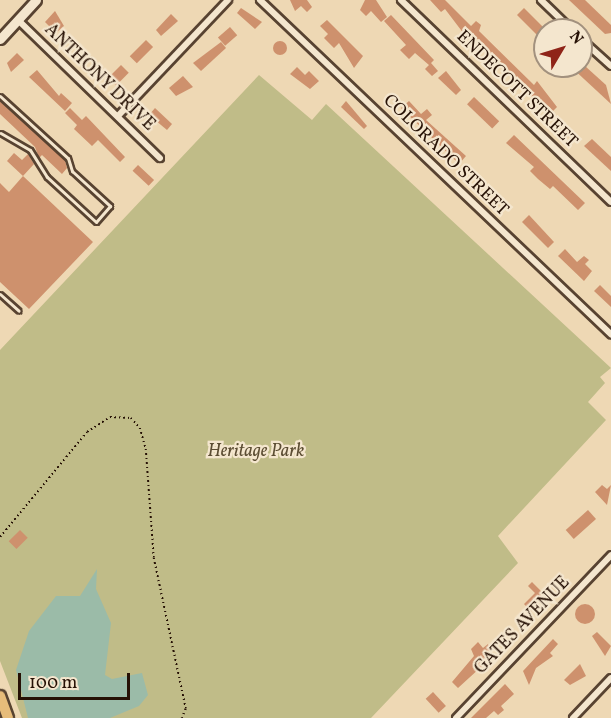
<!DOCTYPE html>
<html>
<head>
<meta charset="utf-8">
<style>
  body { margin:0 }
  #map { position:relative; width:611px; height:718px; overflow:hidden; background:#eed8b4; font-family:Vollkorn,serif }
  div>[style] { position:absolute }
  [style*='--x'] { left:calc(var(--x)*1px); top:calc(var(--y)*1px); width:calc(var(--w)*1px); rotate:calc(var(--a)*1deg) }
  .green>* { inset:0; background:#c0bc88 }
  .water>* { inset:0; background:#9bbba8 }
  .building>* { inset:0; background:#ce916d; transform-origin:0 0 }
  .round { border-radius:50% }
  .path>* { height:1.5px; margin-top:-0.75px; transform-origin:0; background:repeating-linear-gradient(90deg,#261105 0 1.5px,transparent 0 4.5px) }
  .roads { filter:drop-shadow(2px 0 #584331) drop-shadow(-2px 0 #584331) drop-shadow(0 2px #584331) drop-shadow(0 -2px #584331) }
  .lane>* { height:3px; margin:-1.5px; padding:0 1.5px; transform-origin:1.5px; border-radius:1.5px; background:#f4e6ce }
  .street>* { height:6px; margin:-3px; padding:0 3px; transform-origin:3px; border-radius:3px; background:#f4e6ce }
  .secondary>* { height:9px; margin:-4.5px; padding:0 4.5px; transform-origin:4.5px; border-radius:4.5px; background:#f4e6ce }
  .primary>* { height:10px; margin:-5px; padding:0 5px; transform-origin:5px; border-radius:5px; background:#e7bc7a }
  span { translate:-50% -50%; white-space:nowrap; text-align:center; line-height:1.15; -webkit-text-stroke:4.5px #f4e6ce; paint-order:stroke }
  .street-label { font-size:18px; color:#261105 }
  .park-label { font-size:18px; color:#5c4d33; font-style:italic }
  .north { position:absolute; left:533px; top:18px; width:60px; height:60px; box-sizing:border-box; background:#f4e6ce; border:2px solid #a2917e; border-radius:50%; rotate:52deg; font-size:16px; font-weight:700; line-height:24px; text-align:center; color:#261105 }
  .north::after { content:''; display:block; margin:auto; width:21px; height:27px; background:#8f2418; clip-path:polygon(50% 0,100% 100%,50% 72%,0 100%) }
  .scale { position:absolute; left:18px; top:673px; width:112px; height:27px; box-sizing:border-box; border:3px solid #261105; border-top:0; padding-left:8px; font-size:18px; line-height:21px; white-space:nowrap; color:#261105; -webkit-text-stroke:4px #f4e6ce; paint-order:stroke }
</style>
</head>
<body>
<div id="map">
  <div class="green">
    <i style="clip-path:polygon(259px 75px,312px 120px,326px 104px,611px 368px,600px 377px,605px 383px,588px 402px,606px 420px,498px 536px,518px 563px,371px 718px,22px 718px,0 661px,0 350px)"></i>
  </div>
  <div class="water">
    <i style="clip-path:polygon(97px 569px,96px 589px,111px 623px,105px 675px,112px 679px,142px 673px,148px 695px,139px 706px,110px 718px,28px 718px,16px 670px,29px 631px,56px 596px,80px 596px)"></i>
  </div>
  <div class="building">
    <i style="clip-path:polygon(290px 0,307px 0,312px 7px,307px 12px,301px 6px,295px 11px)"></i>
    <i style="clip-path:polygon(365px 0,376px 0,387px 17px,381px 22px,371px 11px,366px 16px,360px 10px)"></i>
    <i style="clip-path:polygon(430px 0,445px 0,471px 26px,476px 21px,481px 25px,479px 31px,534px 85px,537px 81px,557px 107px,550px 114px,501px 67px,501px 62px,478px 46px,481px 42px,468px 30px,464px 34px,445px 9px,441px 12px)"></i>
    <i style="clip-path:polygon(569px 0,585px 0,611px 25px,611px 33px,605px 34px)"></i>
    <i style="clip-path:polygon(241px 8px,262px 22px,255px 29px,237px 13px)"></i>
    <i style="clip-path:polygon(524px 8px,545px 29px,545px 43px,517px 15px)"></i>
    <i style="clip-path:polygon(55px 11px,64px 26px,56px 33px,45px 22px)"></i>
    <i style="clip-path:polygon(171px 14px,178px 21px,161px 36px,156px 30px)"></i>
    <i style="clip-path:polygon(391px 15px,434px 60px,431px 63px,438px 71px,432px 76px,425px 69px,429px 65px,415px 53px,409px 59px,400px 50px,406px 45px,384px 21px)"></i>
    <i style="clip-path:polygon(327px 20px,363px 56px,354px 68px,339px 43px,334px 48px,324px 38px,328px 34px,320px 26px)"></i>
    <i style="left:230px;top:27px;width:11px;height:16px;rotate:49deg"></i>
    <i style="left:146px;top:40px;width:10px;height:23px;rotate:45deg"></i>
    <i class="round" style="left:273px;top:41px;width:14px;height:14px"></i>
    <i style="clip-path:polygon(221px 42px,226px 48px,201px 71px,193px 63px)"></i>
    <i style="clip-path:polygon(17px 53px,24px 60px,11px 72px,7px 63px)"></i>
    <i style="left:121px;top:65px;width:11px;height:18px;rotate:45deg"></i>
    <i style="clip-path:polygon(570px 66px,585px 66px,606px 85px,611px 104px)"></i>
    <i style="clip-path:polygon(297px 67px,305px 75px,309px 71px,319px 81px,310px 89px,290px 74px)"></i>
    <i style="clip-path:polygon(37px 70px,59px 96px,61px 93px,72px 103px,65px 111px,29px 77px)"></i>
    <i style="clip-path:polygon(446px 71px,461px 90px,456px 95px,438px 78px)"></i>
    <i style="clip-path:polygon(183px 76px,193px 87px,176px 96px,169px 88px)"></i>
    <i style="left:474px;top:97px;width:35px;height:10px;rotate:44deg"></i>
    <i style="clip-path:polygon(0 101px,65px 160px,67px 168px,62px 174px,42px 155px,39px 158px,35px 147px,0 114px)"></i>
    <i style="clip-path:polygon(346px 101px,367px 126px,364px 129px,341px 107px)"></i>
    <i style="clip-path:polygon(409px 101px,421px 114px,427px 109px,432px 115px,426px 120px,466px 156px,459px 164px,401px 108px)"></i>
    <i style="clip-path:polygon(70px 108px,82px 120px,86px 116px,125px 157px,120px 162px,98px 140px,92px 146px,74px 129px,77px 125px,65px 113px)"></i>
    <i style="clip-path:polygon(155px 108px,172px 124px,167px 130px,149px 115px)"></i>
    <i style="clip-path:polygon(514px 135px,585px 203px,578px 210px,553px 186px,550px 189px,538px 179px,530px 171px,534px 167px,506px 143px)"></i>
    <i style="clip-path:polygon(592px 139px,611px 157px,611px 171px,584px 146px)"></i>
    <i style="clip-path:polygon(14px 153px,22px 160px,28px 154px,34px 164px,23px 176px,7px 161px)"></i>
    <i style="left:138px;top:165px;width:22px;height:8px;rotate:43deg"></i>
    <i style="clip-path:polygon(23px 176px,93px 242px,29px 309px,0 282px,0 183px,9px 192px)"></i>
    <i style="clip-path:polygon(529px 215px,554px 242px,548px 248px,522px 222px)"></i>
    <i style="clip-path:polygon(565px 249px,577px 262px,584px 256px,589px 260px,585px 264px,592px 271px,584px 281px,558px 256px)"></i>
    <i style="clip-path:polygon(600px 285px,611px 296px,611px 307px,594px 291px)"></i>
    <i style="clip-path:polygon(602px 485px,607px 489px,611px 485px,607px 505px,595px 492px)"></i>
    <i style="left:588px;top:510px;width:12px;height:30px;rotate:48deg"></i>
    <i style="left:20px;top:530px;width:11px;height:16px;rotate:45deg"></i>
    <i style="clip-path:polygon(532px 582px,544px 594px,531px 612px,524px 604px,535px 593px,528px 586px)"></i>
    <i class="round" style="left:575px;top:604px;width:20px;height:20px"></i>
    <i style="clip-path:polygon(597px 632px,611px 646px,605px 656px,592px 636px)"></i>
    <i style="clip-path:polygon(553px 639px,558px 644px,550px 653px,553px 656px,536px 668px,529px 685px,523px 671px)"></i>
    <i style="clip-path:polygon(478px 642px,483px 648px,488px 644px,492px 657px,458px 688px,452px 682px,474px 656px,471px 649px)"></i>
    <i style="clip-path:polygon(580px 664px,586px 676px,570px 685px,564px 680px)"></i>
    <i style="clip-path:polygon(505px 684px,514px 694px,501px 706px,504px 710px,498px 715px,494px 711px,486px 718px,471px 718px)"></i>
    <i style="left:433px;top:692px;width:19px;height:10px;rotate:47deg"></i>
  </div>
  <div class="path">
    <i style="--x:0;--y:537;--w:136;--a:-50.4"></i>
    <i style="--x:87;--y:432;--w:27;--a:-33"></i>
    <i style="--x:110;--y:417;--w:21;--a:3"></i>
    <i style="--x:131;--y:418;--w:13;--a:48"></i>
    <i style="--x:140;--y:428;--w:22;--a:74"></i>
    <i style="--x:146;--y:449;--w:109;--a:85.8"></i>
    <i style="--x:154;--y:558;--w:154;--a:78"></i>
    <i style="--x:186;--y:709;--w:10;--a:114"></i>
  </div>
  <div class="roads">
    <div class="lane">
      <i style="--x:0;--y:96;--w:92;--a:42.4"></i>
      <i style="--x:68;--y:158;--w:14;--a:73"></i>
      <i style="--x:72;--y:171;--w:52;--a:42.6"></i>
      <i style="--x:110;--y:206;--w:21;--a:131"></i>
      <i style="--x:96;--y:222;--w:67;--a:-137.4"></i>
      <i style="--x:47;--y:177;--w:32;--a:-122"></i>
      <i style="--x:30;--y:150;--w:34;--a:-150"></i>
      <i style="--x:0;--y:294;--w:25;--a:42"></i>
    </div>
    <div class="street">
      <i style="--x:260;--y:0;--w:485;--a:43.6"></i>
      <i style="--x:401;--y:0;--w:291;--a:43.9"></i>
      <i style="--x:541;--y:0;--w:43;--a:44.1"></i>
      <i style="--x:18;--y:20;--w:198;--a:44.2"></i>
      <i style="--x:581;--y:39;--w:40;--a:42"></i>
      <i style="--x:118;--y:116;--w:160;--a:-46.5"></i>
      <i style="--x:456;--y:718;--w:225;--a:-46.4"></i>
      <i style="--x:573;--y:718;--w:55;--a:-46.5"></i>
    </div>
    <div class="secondary">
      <i style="--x:0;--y:39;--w:53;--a:-47.3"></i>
    </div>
    <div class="primary">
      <i style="--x:0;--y:696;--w:23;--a:70"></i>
    </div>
  </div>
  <div class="street-label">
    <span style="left:99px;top:78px;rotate:44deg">ANTHONY DRIVE</span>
    <span style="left:516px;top:90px;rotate:44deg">ENDECOTT STREET</span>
    <span style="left:445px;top:156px;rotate:44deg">COLORADO STREET</span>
    <span style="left:523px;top:626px;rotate:-46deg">GATES AVENUE</span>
  </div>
  <div class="park-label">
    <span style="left:256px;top:452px">Heritage Park</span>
  </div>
  <div class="north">N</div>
  <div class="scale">100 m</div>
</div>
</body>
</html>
